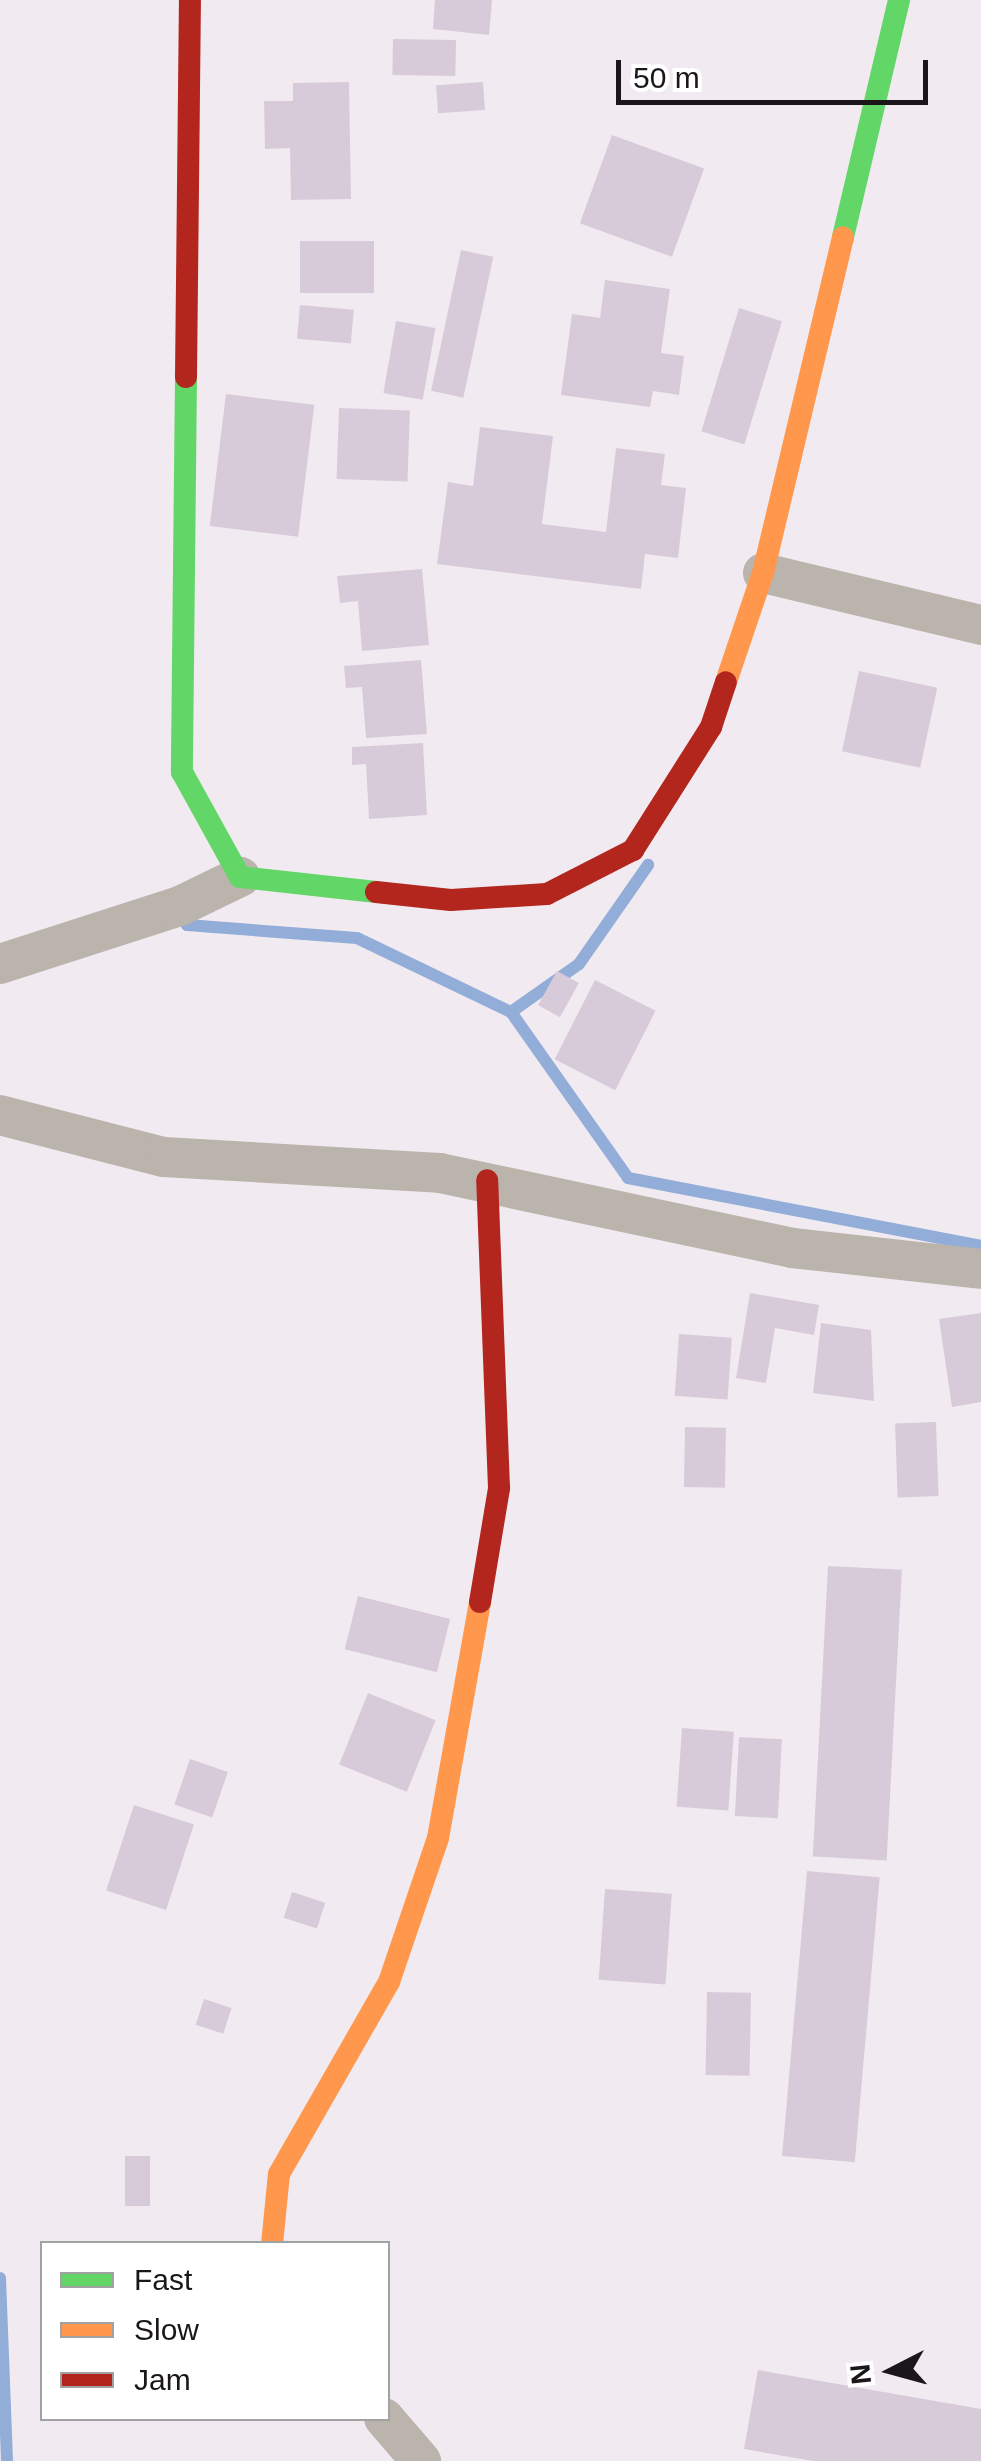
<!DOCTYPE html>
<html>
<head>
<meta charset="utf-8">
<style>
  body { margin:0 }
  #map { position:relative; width:981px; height:2461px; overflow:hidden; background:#f1ebf1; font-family:Helvetica,sans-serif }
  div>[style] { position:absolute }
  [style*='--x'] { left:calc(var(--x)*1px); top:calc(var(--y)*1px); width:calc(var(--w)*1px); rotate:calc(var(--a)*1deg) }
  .stream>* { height:12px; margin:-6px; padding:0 6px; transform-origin:6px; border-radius:6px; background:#93add9 }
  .building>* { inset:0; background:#d8cbd9; transform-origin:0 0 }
  .street>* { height:40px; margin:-20px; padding:0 20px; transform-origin:20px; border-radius:20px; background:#bbb4ac }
  .fast>* { height:22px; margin:-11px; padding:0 11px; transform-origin:11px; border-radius:11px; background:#63d668 }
  .slow>* { height:22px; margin:-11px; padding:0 11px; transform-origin:11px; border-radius:11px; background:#ff974d }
  .jam>* { height:22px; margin:-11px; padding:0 11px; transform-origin:11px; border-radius:11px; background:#b3261e }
  span { translate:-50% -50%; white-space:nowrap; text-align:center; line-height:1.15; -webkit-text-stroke:9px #fff; paint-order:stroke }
  .legend { position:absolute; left:40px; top:2241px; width:350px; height:180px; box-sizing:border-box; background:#fff; border:2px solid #a3a2a3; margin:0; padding:12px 18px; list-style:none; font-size:30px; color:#1a161a }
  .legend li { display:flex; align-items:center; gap:20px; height:50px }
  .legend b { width:50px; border:2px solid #a3a2a3 }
  .north { position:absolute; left:841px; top:2321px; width:100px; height:100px; -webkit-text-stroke:8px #fff; paint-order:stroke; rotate:264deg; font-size:28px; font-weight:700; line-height:40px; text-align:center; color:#1a161a }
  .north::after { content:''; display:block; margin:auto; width:35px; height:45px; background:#1a161a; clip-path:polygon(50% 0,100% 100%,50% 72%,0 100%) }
  .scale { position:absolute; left:616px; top:60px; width:312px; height:45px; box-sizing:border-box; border:5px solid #1a161a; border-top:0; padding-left:12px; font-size:30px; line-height:35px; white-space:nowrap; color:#1a161a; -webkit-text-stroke:8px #fff; paint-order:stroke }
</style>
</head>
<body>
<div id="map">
  <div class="stream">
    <i style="--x:182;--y:913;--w:13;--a:67"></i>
    <i style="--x:187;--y:925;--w:170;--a:4.4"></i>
    <i style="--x:357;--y:938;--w:171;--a:25.7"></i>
    <i style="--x:511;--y:1012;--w:203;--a:54.8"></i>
    <i style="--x:628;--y:1178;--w:359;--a:10.9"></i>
    <i style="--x:511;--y:1012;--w:83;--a:-35.2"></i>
    <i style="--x:579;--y:964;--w:121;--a:-55.1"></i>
    <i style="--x:0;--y:2278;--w:183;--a:87.8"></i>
  </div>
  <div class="building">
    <i style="clip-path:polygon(435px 0,492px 0,489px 35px,433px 29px)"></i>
    <i style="left:393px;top:39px;width:63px;height:36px;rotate:1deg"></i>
    <i style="clip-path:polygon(349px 82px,351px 199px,291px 200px,290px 148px,265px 149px,264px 101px,293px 101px,293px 83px)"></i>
    <i style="left:483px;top:82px;width:28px;height:47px;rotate:86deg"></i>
    <i style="left:612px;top:135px;width:98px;height:94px;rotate:20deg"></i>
    <i style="left:300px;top:241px;width:74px;height:52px"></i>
    <i style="left:461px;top:250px;width:33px;height:144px;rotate:12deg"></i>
    <i style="clip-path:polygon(605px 280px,670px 289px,661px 353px,684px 356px,679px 395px,653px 391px,650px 407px,561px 395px,572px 314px,600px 318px)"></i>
    <i style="left:300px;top:305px;width:54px;height:34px;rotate:5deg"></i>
    <i style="left:739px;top:308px;width:45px;height:129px;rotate:17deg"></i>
    <i style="left:396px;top:321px;width:40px;height:73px;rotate:10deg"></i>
    <i style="left:226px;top:394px;width:89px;height:133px;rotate:7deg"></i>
    <i style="left:339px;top:408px;width:71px;height:71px;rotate:2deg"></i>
    <i style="clip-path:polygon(480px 427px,553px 436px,542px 524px,606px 532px,616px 448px,665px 454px,661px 485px,686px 488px,678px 558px,645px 554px,641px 589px,437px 564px,448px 482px,473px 486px)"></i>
    <i style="clip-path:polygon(422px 569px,429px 645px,362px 651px,358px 601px,340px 603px,337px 576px)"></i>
    <i style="clip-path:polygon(421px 660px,427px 734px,366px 738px,362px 687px,346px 688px,344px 666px)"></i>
    <i style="left:859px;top:671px;width:80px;height:82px;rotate:12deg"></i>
    <i style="clip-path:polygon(423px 743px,427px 815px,369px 819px,366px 764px,352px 765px,352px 747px)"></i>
    <i style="left:557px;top:971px;width:25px;height:39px;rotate:29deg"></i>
    <i style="left:595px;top:980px;width:68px;height:89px;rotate:27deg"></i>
    <i style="clip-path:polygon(750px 1293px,819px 1305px,814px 1335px,775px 1328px,766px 1383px,736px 1378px)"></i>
    <i style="clip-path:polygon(981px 1313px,981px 1402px,952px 1407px,939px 1319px)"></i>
    <i style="clip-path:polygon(821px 1323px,871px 1330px,874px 1401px,813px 1393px)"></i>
    <i style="left:679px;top:1334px;width:53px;height:62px;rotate:4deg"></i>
    <i style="left:936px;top:1422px;width:74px;height:41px;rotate:88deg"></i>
    <i style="left:685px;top:1427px;width:41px;height:60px;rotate:1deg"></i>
    <i style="left:828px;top:1566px;width:74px;height:291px;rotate:3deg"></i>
    <i style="left:358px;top:1596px;width:95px;height:55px;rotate:14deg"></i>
    <i style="left:368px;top:1693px;width:73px;height:77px;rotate:22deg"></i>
    <i style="left:682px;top:1728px;width:52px;height:79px;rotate:4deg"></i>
    <i style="left:739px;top:1737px;width:43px;height:79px;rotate:3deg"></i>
    <i style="left:190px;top:1759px;width:40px;height:48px;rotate:19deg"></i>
    <i style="left:134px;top:1805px;width:63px;height:90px;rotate:18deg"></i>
    <i style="left:807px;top:1871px;width:73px;height:286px;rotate:5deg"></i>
    <i style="left:605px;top:1889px;width:67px;height:91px;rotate:4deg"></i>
    <i style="left:292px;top:1892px;width:35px;height:27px;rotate:18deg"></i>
    <i style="left:707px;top:1992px;width:44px;height:83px;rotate:1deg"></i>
    <i style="left:204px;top:1999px;width:29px;height:27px;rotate:18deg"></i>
    <i style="left:125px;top:2156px;width:25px;height:50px"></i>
    <i style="clip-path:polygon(758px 2370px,981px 2409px,981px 2461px,813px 2461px,744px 2449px)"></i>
  </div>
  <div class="street">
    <i style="--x:763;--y:573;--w:224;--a:13.4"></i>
    <i style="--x:0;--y:964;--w:189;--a:-17.9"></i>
    <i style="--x:180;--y:906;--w:67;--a:-25.8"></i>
    <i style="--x:0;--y:1115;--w:169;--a:14.4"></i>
    <i style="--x:164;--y:1157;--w:276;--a:3.3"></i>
    <i style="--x:440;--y:1173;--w:360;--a:12"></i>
    <i style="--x:792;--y:1248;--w:190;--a:6.3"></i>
    <i style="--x:384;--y:2418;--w:57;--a:49.3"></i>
  </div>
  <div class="fast">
    <i style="--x:843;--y:237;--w:244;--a:-76.7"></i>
    <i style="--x:186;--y:377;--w:395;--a:90.6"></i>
    <i style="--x:182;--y:772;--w:120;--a:61.1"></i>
    <i style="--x:240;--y:877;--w:137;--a:6.3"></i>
  </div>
  <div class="slow">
    <i style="--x:726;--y:682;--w:115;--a:-71.3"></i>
    <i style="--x:763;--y:573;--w:345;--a:-76.6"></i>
    <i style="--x:272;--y:2244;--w:70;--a:-84.3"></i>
    <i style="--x:279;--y:2174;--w:221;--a:-60.2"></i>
    <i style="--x:389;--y:1982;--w:152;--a:-71.2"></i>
    <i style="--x:438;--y:1838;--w:240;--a:-79.9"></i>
  </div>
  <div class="jam">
    <i style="--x:186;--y:377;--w:377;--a:-89.4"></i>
    <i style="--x:376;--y:892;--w:75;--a:6.1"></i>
    <i style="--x:451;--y:900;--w:96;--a:-3.6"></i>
    <i style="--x:547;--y:894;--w:97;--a:-27.1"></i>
    <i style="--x:633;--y:850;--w:146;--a:-57.6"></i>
    <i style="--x:711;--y:727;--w:47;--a:-71.6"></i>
    <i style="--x:480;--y:1602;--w:116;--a:-80.5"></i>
    <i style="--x:499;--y:1488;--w:308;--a:-92.2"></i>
  </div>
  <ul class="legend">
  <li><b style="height:12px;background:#63d668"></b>Fast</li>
  <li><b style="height:12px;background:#ff974d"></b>Slow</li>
  <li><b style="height:12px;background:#b3261e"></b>Jam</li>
  </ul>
  <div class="north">N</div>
  <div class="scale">50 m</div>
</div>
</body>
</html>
